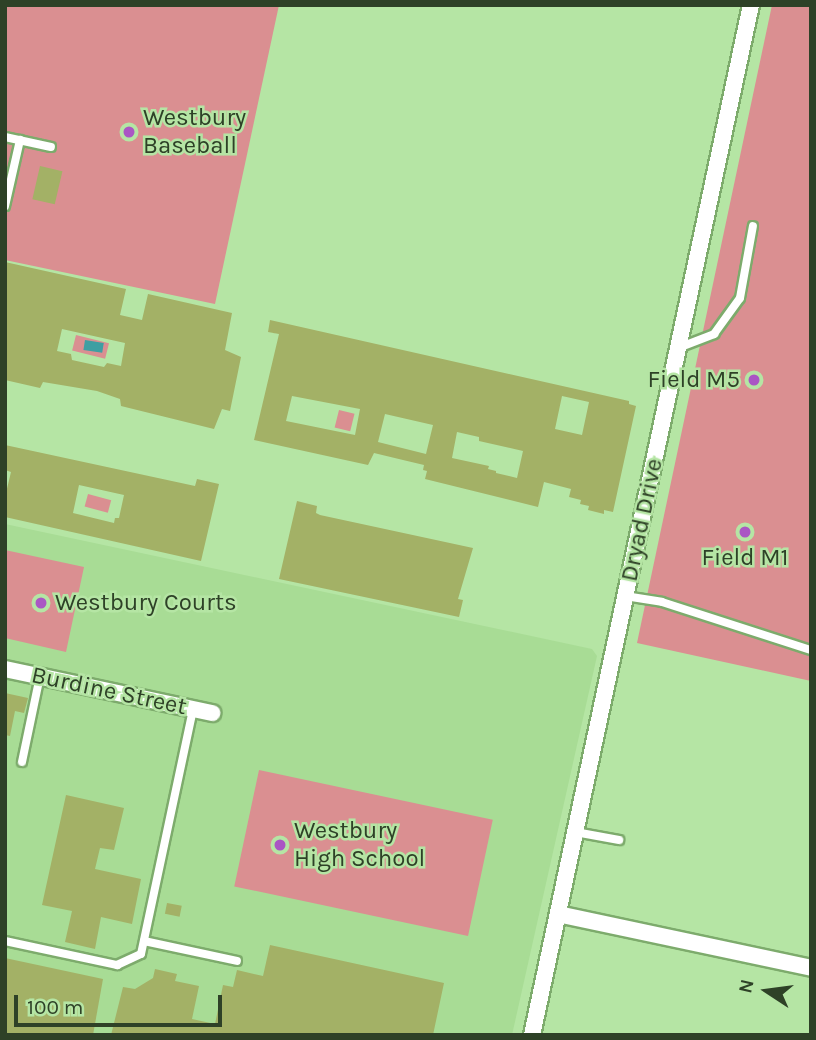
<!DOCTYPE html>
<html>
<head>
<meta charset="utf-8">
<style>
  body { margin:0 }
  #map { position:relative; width:816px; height:1040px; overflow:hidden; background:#b5e5a4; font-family:Karla,sans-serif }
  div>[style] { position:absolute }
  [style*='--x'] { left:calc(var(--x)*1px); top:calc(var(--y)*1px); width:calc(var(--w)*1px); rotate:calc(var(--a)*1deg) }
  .built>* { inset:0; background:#a8dc95 }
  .green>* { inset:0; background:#da8f91; transform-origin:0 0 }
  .water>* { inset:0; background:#3e9fa2; transform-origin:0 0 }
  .building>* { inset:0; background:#a3b166; transform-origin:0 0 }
  .roads { filter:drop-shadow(2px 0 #7dab6c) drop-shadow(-2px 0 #7dab6c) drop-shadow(0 2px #7dab6c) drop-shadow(0 -2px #7dab6c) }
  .lane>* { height:8px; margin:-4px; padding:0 4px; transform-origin:4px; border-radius:4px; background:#fff }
  .street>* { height:16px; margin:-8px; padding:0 8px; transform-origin:8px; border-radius:8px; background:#fff }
  .dots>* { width:19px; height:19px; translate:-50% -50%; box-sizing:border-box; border:4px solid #b5e5a4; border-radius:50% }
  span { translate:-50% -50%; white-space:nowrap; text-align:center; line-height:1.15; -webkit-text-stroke:5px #b5e5a4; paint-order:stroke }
  .poi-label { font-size:24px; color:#2e4127 }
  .left { translate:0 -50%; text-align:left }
  .right { translate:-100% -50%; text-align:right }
  .street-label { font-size:24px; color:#2e4127 }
  .frame { position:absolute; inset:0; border:7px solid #2e4127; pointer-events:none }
  .north { position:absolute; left:732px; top:956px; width:70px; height:70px; -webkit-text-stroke:5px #b5e5a4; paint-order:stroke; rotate:283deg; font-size:19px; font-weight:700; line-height:28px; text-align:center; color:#2e4127 }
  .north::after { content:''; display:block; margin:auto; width:24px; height:32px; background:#2e4127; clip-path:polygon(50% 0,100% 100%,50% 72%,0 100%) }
  .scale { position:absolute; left:14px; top:995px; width:208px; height:32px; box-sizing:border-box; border:4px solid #2e4127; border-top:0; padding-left:9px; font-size:21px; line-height:24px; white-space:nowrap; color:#2e4127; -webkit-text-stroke:5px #b5e5a4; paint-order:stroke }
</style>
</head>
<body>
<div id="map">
  <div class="built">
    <i style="clip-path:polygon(5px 524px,592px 649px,597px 656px,512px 1035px,5px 1035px)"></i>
  </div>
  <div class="green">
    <i style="clip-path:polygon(5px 5px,279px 5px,215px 304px,5px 260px)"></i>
    <i style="clip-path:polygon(772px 5px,811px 5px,811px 681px,637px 643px)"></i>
    <i style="left:76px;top:335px;width:34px;height:16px;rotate:14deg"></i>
    <i style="left:339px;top:410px;width:16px;height:18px;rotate:14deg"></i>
    <i style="left:88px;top:494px;width:24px;height:13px;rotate:15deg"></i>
    <i style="clip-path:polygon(5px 550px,84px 567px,66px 652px,5px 638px)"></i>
    <i style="left:259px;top:770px;width:239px;height:119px;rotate:12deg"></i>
  </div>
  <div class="water">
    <i style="left:85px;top:340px;width:19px;height:10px;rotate:9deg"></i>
  </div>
  <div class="building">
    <i style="left:40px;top:166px;width:23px;height:34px;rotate:13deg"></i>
    <i style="clip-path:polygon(evenodd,5px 262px,126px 289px,120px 315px,142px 320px,148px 294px,232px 313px,225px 350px,241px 357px,230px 411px,222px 409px,214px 429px,121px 406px,120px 399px,97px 391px,43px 382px,40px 388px,5px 380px,5px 262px,62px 329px,125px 343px,121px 366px,107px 363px,104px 367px,81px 362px,72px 360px,71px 354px,57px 351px,62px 329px)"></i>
    <i style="clip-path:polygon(evenodd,270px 320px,629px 401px,629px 404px,636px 406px,613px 512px,604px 510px,604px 514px,588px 510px,589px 506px,580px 504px,581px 500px,569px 497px,571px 489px,544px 482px,538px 507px,425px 479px,427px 471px,423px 470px,424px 465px,403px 460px,374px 453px,368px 465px,254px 440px,279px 334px,268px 332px,270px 320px,292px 396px,360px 409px,355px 435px,286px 421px,292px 396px,270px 320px,562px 396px,589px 402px,582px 435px,555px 429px,562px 396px,270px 320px,385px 414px,433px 425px,426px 454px,378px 442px,385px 414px,270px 320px,457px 432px,479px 437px,479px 441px,523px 451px,517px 478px,496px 473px,496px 471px,488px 469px,489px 466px,452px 458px,457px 432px)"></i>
    <i style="clip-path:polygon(evenodd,5px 445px,195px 486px,197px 479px,219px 484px,201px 561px,5px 517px,5px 497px,11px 472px,5px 470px,5px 445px,79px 485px,124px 495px,119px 518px,115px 518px,114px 523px,73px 513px,79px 485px)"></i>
    <i style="clip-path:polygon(297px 501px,317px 506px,316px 513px,320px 515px,473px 548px,458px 599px,463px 600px,459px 617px,279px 579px)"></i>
    <i style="clip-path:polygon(5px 693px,28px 698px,24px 713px,15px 711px,10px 736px,5px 735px)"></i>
    <i style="clip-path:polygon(66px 795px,124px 808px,114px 850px,100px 848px,95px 869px,141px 879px,132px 924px,101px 917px,95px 949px,65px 942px,72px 911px,42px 905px)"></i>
    <i style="left:167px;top:903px;width:15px;height:11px;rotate:11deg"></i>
    <i style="clip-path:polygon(270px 945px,444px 983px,433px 1035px,111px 1035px,123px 987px,135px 989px,153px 978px,155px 969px,177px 974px,175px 981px,199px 986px,192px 1019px,215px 1024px,223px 985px,233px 987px,237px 970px,263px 976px)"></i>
    <i style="clip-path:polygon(5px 958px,103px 979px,93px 1035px,5px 1035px)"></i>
  </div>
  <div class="roads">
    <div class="lane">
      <i style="--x:5;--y:137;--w:47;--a:12.3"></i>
      <i style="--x:5;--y:206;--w:68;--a:-77.2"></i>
      <i style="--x:678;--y:348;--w:39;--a:-21"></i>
      <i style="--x:714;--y:334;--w:44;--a:-54.2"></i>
      <i style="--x:740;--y:298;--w:73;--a:-79.8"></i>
      <i style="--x:625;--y:596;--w:37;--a:9"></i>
      <i style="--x:662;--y:602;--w:157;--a:17.9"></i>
      <i style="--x:22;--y:762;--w:88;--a:-78.2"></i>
      <i style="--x:575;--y:832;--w:45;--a:10.3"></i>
      <i style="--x:5;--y:941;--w:115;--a:12.1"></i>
      <i style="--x:117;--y:965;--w:26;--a:-25"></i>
      <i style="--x:141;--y:954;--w:250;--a:-78"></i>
      <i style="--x:144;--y:941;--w:95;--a:12.1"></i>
    </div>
    <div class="street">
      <i style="--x:5;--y:669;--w:212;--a:12"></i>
      <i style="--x:558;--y:914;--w:259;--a:12"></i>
      <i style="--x:532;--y:1035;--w:1053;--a:-78"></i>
    </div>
  </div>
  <div class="dots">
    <i style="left:129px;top:132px;background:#aa56c4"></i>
    <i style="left:754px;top:380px;background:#aa56c4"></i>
    <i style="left:745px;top:532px;background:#aa56c4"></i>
    <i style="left:41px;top:603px;background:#aa56c4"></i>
    <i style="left:280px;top:845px;background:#aa56c4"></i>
  </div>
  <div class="poi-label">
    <span class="left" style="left:143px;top:132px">Westbury<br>Baseball</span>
    <span class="right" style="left:740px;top:380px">Field M5</span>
    <span style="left:745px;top:558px">Field M1</span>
    <span class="left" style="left:55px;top:603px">Westbury Courts</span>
    <span class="left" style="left:294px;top:845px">Westbury<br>High School</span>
  </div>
  <div class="street-label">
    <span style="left:642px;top:520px;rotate:-78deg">Dryad Drive</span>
    <span style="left:109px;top:691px;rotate:12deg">Burdine Street</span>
  </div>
  <div class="frame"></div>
  <div class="north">N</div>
  <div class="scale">100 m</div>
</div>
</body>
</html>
